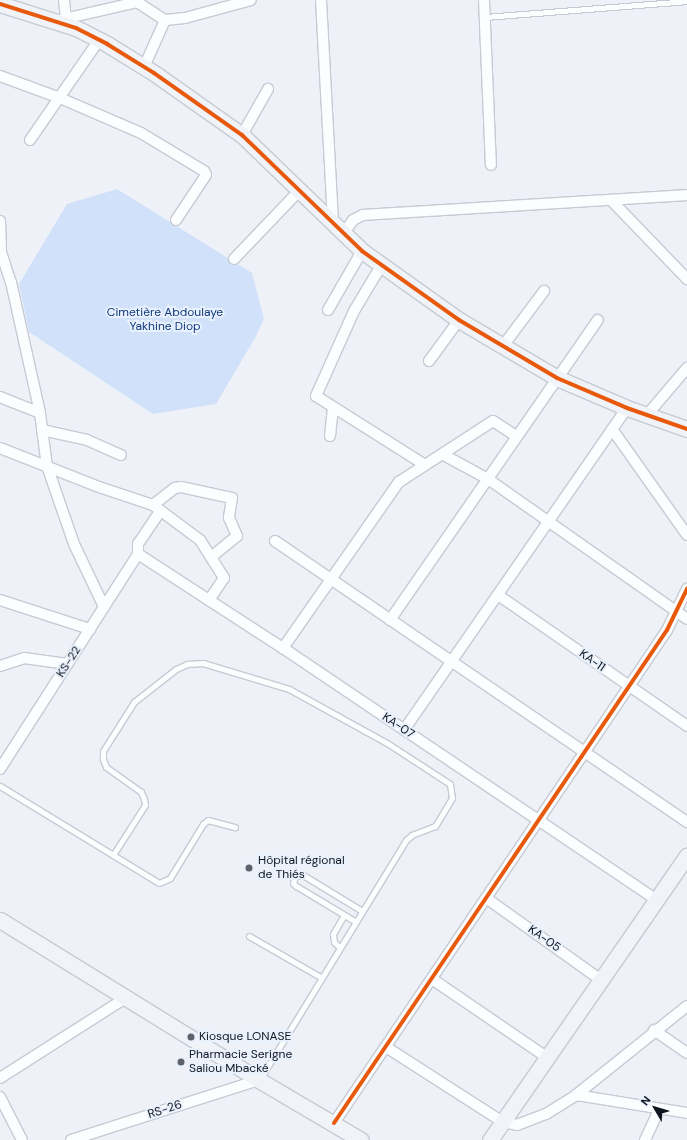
<!DOCTYPE html>
<html>
<head>
<meta charset="utf-8">
<style>
  body { margin:0 }
  #map { position:relative; width:687px; height:1140px; overflow:hidden; background:#eef2f8; font-family:"DM Sans",sans-serif }
  div>[style] { position:absolute }
  [style*='--x'] { left:calc(var(--x)*1px); top:calc(var(--y)*1px); width:calc(var(--w)*1px); rotate:calc(var(--a)*1deg) }
  .green>* { inset:0; background:#d1e1f9 }
  .roads { filter:drop-shadow(1px 0 #c6cbd3) drop-shadow(-1px 0 #c6cbd3) drop-shadow(0 1px #c6cbd3) drop-shadow(0 -1px #c6cbd3) }
  .lane>* { height:5px; margin:-2.5px; padding:0 2.5px; transform-origin:2.5px; border-radius:2.5px; background:#fcfdfe }
  .street>* { height:10px; margin:-5px; padding:0 5px; transform-origin:5px; border-radius:5px; background:#fcfdfe }
  .secondary>* { height:15px; margin:-7.5px; padding:0 7.5px; transform-origin:7.5px; border-radius:7.5px; background:#f0f3f8 }
  .cycleway>* { height:4px; margin:-2px; padding:0 2px; transform-origin:2px; border-radius:2px; background:#e8590c }
  .dots>* { width:11px; height:11px; translate:-50% -50%; box-sizing:border-box; border:2px solid #e9f1fd; border-radius:50% }
  span { translate:-50% -50%; white-space:nowrap; text-align:center; line-height:1.15; -webkit-text-stroke:4px #e9f1fd; paint-order:stroke }
  .park-label { font-size:12px; color:#10397c }
  .street-label { font-size:12px; color:#0f151f }
  .poi-label { font-size:12px; color:#0f151f }
  .left { translate:0 -50%; text-align:left }
  .north { position:absolute; left:635px; top:1088px; width:40px; height:40px; -webkit-text-stroke:3px #e9f1fd; paint-order:stroke; rotate:308deg; font-size:11px; font-weight:700; line-height:16px; text-align:center; color:#0f151f }
  .north::after { content:''; display:block; margin:auto; width:14px; height:18px; background:#0f151f; clip-path:polygon(50% 0,100% 100%,50% 72%,0 100%) }
</style>
</head>
<body>
<div id="map">
  <div class="green">
    <i style="clip-path:polygon(117px 189px,252px 273px,264px 319px,255px 338px,216px 404px,153px 414px,29px 332px,19px 284px,67px 204px)"></i>
  </div>
  <div class="roads">
    <div class="lane">
      <i style="--x:485;--y:17;--w:203;--a:-4.5"></i>
      <i style="--x:0;--y:786;--w:186;--a:31.4"></i>
      <i style="--x:159;--y:883;--w:12;--a:-24"></i>
      <i style="--x:170;--y:878;--w:63;--a:-58.6"></i>
      <i style="--x:203;--y:824;--w:6;--a:-39"></i>
      <i style="--x:208;--y:820;--w:28;--a:15"></i>
      <i style="--x:113;--y:855;--w:59;--a:-57.4"></i>
      <i style="--x:145;--y:805;--w:6;--a:-99"></i>
      <i style="--x:144;--y:799;--w:8;--a:-113"></i>
      <i style="--x:141;--y:792;--w:43;--a:-144.5"></i>
      <i style="--x:106;--y:767;--w:9;--a:-111"></i>
      <i style="--x:103;--y:759;--w:8;--a:-90"></i>
      <i style="--x:103;--y:751;--w:58;--a:-57.7"></i>
      <i style="--x:134;--y:702;--w:53;--a:-38.2"></i>
      <i style="--x:176;--y:669;--w:12;--a:-24"></i>
      <i style="--x:187;--y:664;--w:16;--a:-4"></i>
      <i style="--x:203;--y:663;--w:90;--a:16.8"></i>
      <i style="--x:289;--y:689;--w:112;--a:28.9"></i>
      <i style="--x:387;--y:743;--w:75;--a:33.1"></i>
      <i style="--x:450;--y:784;--w:14;--a:82"></i>
      <i style="--x:452;--y:798;--w:33;--a:121"></i>
      <i style="--x:435;--y:826;--w:25;--a:159"></i>
      <i style="--x:412;--y:835;--w:8;--a:140"></i>
      <i style="--x:406;--y:840;--w:280;--a:121.4"></i>
      <i style="--x:356;--y:922;--w:70;--a:-149"></i>
      <i style="--x:296;--y:886;--w:4;--a:-135"></i>
      <i style="--x:293;--y:883;--w:7;--a:-74"></i>
      <i style="--x:295;--y:876;--w:8;--a:-7"></i>
      <i style="--x:303;--y:875;--w:69;--a:31.4"></i>
      <i style="--x:249;--y:936;--w:84;--a:29.9"></i>
      <i style="--x:340;--y:948;--w:8;--a:-135"></i>
      <i style="--x:334;--y:942;--w:8;--a:-97"></i>
      <i style="--x:333;--y:934;--w:22;--a:-60"></i>
    </div>
    <div class="street">
      <i style="--x:64;--y:0;--w:18;--a:84"></i>
      <i style="--x:139;--y:0;--w:3;--a:135"></i>
      <i style="--x:137;--y:2;--w:33;--a:33"></i>
      <i style="--x:165;--y:20;--w:20;--a:-6"></i>
      <i style="--x:185;--y:18;--w:68;--a:-15.3"></i>
      <i style="--x:321;--y:0;--w:225;--a:86.9"></i>
      <i style="--x:484;--y:0;--w:165;--a:87.6"></i>
      <i style="--x:55;--y:21;--w:84;--a:-13"></i>
      <i style="--x:144;--y:67;--w:51;--a:-65.9"></i>
      <i style="--x:0;--y:76;--w:64;--a:20.1"></i>
      <i style="--x:60;--y:98;--w:88;--a:23.4"></i>
      <i style="--x:141;--y:133;--w:74;--a:31.1"></i>
      <i style="--x:204;--y:171;--w:4;--a:63"></i>
      <i style="--x:206;--y:175;--w:54;--a:123.7"></i>
      <i style="--x:242;--y:135;--w:53;--a:-60.5"></i>
      <i style="--x:30;--y:140;--w:121;--a:-55.4"></i>
      <i style="--x:611;--y:200;--w:110;--a:46.1"></i>
      <i style="--x:0;--y:221;--w:31;--a:88"></i>
      <i style="--x:1;--y:252;--w:32;--a:72"></i>
      <i style="--x:11;--y:282;--w:134;--a:77.5"></i>
      <i style="--x:40;--y:413;--w:53;--a:82.5"></i>
      <i style="--x:47;--y:466;--w:83;--a:70.9"></i>
      <i style="--x:74;--y:544;--w:70;--a:64.5"></i>
      <i style="--x:343;--y:234;--w:17;--a:-54"></i>
      <i style="--x:353;--y:220;--w:11;--a:-27"></i>
      <i style="--x:363;--y:215;--w:325;--a:-3.5"></i>
      <i style="--x:234;--y:259;--w:94;--a:-46.3"></i>
      <i style="--x:381;--y:266;--w:52;--a:121"></i>
      <i style="--x:354;--y:311;--w:93;--a:114.1"></i>
      <i style="--x:316;--y:396;--w:129;--a:32.3"></i>
      <i style="--x:328;--y:310;--w:68;--a:-60"></i>
      <i style="--x:503;--y:346;--w:69;--a:-53.3"></i>
      <i style="--x:429;--y:361;--w:51;--a:-53.8"></i>
      <i style="--x:0;--y:397;--w:43;--a:21.8"></i>
      <i style="--x:647;--y:415;--w:62;--a:-49.6"></i>
      <i style="--x:612;--y:429;--w:130;--a:54.7"></i>
      <i style="--x:42;--y:430;--w:46;--a:12.5"></i>
      <i style="--x:87;--y:440;--w:37;--a:24"></i>
      <i style="--x:330;--y:436;--w:28;--a:-84"></i>
      <i style="--x:0;--y:448;--w:106;--a:21.5"></i>
      <i style="--x:99;--y:487;--w:57;--a:18.4"></i>
      <i style="--x:153;--y:505;--w:59;--a:36.7"></i>
      <i style="--x:200;--y:540;--w:45;--a:57.7"></i>
      <i style="--x:224;--y:578;--w:27;--a:124"></i>
      <i style="--x:442;--y:454;--w:52;--a:28.5"></i>
      <i style="--x:488;--y:479;--w:243;--a:35.1"></i>
      <i style="--x:153;--y:505;--w:28;--a:-38"></i>
      <i style="--x:175;--y:488;--w:6;--a:-9"></i>
      <i style="--x:181;--y:487;--w:52;--a:12.2"></i>
      <i style="--x:232;--y:498;--w:20;--a:99"></i>
      <i style="--x:229;--y:518;--w:20;--a:66"></i>
      <i style="--x:237;--y:536;--w:33;--a:141"></i>
      <i style="--x:275;--y:541;--w:499;--a:34.3"></i>
      <i style="--x:138;--y:554;--w:173;--a:33"></i>
      <i style="--x:283;--y:648;--w:451;--a:34"></i>
      <i style="--x:498;--y:595;--w:230;--a:34.7"></i>
      <i style="--x:0;--y:600;--w:95;--a:17.9"></i>
      <i style="--x:390;--y:620;--w:365;--a:-55.3"></i>
      <i style="--x:283;--y:648;--w:203;--a:-55.1"></i>
      <i style="--x:399;--y:482;--w:112;--a:-33"></i>
      <i style="--x:493;--y:421;--w:27;--a:33"></i>
      <i style="--x:0;--y:666;--w:25;--a:-18"></i>
      <i style="--x:24;--y:658;--w:44;--a:7.8"></i>
      <i style="--x:404;--y:730;--w:392;--a:-55.3"></i>
      <i style="--x:0;--y:769;--w:255;--a:-57.3"></i>
      <i style="--x:138;--y:554;--w:10;--a:-90"></i>
      <i style="--x:138;--y:544;--w:40;--a:-56"></i>
      <i style="--x:486;--y:898;--w:141;--a:35.5"></i>
      <i style="--x:432;--y:979;--w:140;--a:34.3"></i>
      <i style="--x:654;--y:1030;--w:40;--a:34.9"></i>
      <i style="--x:386;--y:1047;--w:139;--a:32.7"></i>
      <i style="--x:503;--y:1122;--w:14;--a:12"></i>
      <i style="--x:517;--y:1125;--w:31;--a:-21"></i>
      <i style="--x:546;--y:1114;--w:36;--a:-32"></i>
      <i style="--x:576;--y:1095;--w:112;--a:9.2"></i>
      <i style="--x:0;--y:1078;--w:151;--a:-32.5"></i>
      <i style="--x:576;--y:1095;--w:142;--a:-38.7"></i>
      <i style="--x:0;--y:1097;--w:48;--a:62.9"></i>
      <i style="--x:334;--y:1123;--w:595;--a:-55.96"></i>
      <i style="--x:667;--y:630;--w:46;--a:-64"></i>
      <i style="--x:71;--y:1140;--w:197;--a:-17.7"></i>
      <i style="--x:645;--y:1140;--w:33;--a:-65"></i>
    </div>
    <div class="secondary">
      <i style="--x:0;--y:4;--w:80;--a:17.5"></i>
      <i style="--x:76;--y:28;--w:35;--a:27"></i>
      <i style="--x:107;--y:44;--w:55;--a:31.7"></i>
      <i style="--x:154;--y:73;--w:108;--a:35.2"></i>
      <i style="--x:242;--y:135;--w:167;--a:44"></i>
      <i style="--x:362;--y:251;--w:119;--a:35.4"></i>
      <i style="--x:459;--y:320;--w:114;--a:30.6"></i>
      <i style="--x:557;--y:378;--w:76;--a:23.2"></i>
      <i style="--x:627;--y:408;--w:64;--a:19.3"></i>
      <i style="--x:0;--y:920;--w:304;--a:31.7"></i>
      <i style="--x:259;--y:1080;--w:118;--a:30.5"></i>
      <i style="--x:490;--y:1140;--w:346;--a:-55.3"></i>
    </div>
  </div>
  <div class="cycleway">
    <i style="--x:0;--y:4;--w:80;--a:17.5"></i>
    <i style="--x:76;--y:28;--w:35;--a:27"></i>
    <i style="--x:107;--y:44;--w:55;--a:31.7"></i>
    <i style="--x:154;--y:73;--w:108;--a:35.2"></i>
    <i style="--x:242;--y:135;--w:167;--a:44"></i>
    <i style="--x:362;--y:251;--w:119;--a:35.4"></i>
    <i style="--x:459;--y:320;--w:114;--a:30.6"></i>
    <i style="--x:557;--y:378;--w:76;--a:23.2"></i>
    <i style="--x:627;--y:408;--w:64;--a:19.3"></i>
    <i style="--x:334;--y:1123;--w:595;--a:-55.96"></i>
    <i style="--x:667;--y:630;--w:46;--a:-64"></i>
  </div>
  <div class="dots">
    <i style="left:249px;top:868px;background:#5d626b"></i>
    <i style="left:191px;top:1037px;background:#5d626b"></i>
    <i style="left:181px;top:1062px;background:#5d626b"></i>
  </div>
  <div class="park-label">
    <span style="left:165px;top:320px">Cimetière Abdoulaye<br>Yakhine Diop</span>
  </div>
  <div class="street-label">
    <span style="left:592px;top:661px;rotate:35deg">KA-11</span>
    <span style="left:69px;top:662px;rotate:-57deg">KS-22</span>
    <span style="left:398px;top:726px;rotate:34deg">KA-07</span>
    <span style="left:544px;top:939px;rotate:35deg">KA-05</span>
    <span style="left:165px;top:1110px;rotate:-18deg">RS-26</span>
  </div>
  <div class="poi-label">
    <span class="left" style="left:258px;top:868px">Hôpital régional<br>de Thiés</span>
    <span class="left" style="left:199px;top:1037px">Kiosque LONASE</span>
    <span class="left" style="left:189px;top:1062px">Pharmacie Serigne<br>Saliou Mbacké</span>
  </div>
  <div class="north">N</div>
</div>
</body>
</html>
